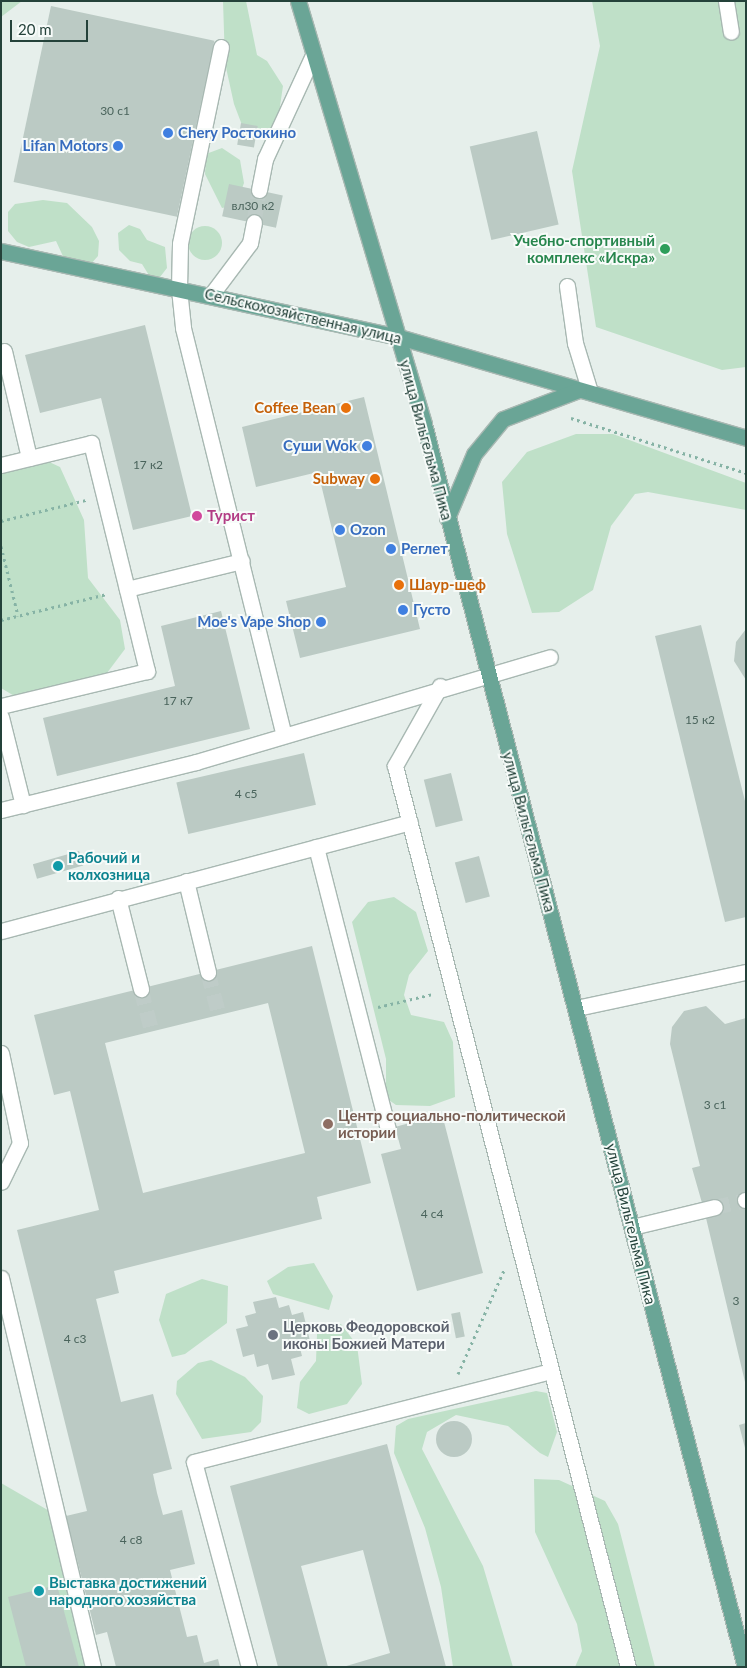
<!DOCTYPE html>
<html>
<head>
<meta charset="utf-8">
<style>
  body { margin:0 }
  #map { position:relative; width:747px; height:1668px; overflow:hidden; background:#e6efeb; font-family:Lato,sans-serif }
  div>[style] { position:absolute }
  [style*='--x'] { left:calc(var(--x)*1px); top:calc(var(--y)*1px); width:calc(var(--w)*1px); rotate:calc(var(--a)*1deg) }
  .green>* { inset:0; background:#bfe0c8 }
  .round { border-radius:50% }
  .building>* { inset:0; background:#bbcac4; transform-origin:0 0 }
  .minor-tunnel>* { height:15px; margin-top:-7.5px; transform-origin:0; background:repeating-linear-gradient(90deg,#bfccc8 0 15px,transparent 0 23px) }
  .path>* { height:3px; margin-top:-1.5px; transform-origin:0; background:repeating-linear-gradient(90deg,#86b3a5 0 2.5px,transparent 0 6.5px) }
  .roads { filter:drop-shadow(1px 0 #a8b8b2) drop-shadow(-1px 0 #a8b8b2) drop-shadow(0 1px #a8b8b2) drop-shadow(0 -1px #a8b8b2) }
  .minor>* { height:15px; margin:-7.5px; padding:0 7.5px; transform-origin:7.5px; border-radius:7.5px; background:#fff }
  .major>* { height:15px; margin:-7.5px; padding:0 7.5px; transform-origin:7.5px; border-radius:7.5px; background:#6aa596 }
  .dots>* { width:14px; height:14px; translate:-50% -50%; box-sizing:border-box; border:2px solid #f7fbf9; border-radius:50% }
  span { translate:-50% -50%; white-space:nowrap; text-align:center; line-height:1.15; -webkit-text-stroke:4px #f7fbf9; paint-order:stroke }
  .number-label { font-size:12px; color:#4a645c }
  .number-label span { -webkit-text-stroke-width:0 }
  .shop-label { font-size:15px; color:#366cbe; font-weight:700 }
  .left { translate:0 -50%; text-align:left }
  .right { translate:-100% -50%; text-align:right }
  .leisure-label { font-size:15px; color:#27864d; font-weight:700 }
  .street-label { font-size:15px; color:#24423a }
  .food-label { font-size:15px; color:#c56008; font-weight:700 }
  .hotel-label { font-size:15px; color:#b23c85; font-weight:700 }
  .culture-label { font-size:15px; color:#0d838f; font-weight:700 }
  .education-label { font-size:15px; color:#785e54; font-weight:700 }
  .worship-label { font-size:15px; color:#5b616d; font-weight:700 }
  .frame { position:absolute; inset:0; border:2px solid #24423a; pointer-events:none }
  .scale { position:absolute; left:10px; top:20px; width:78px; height:22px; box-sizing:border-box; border:2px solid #24423a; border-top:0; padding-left:6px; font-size:15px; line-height:18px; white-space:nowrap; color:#24423a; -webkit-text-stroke:4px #f7fbf9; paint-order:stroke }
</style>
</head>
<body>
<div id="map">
  <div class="green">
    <i style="clip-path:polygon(1px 1px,22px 1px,1px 17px)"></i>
    <i style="clip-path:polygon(223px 1px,246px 1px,257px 55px,267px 61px,283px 86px,280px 106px,285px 119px,272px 142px,245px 133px,234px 104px,225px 63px)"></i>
    <i style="clip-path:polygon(592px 1px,746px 1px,746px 367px,722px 370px,596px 327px,572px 171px,600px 46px)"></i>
    <i style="clip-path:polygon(222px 148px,240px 160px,244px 183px,236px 205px,222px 208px,205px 174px,206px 154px)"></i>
    <i style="clip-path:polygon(43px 200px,67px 203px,92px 227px,99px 241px,98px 256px,89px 266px,67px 265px,56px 241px,29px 247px,17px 242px,8px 231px,8px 212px,15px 204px)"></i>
    <i style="clip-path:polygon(129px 225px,140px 229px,147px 240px,165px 247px,167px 268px,160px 277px,150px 277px,142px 264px,130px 261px,119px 250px,118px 233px)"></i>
    <i class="round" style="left:188px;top:226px;width:34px;height:34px"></i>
    <i style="clip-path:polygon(576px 434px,613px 434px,746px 483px,746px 510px,648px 492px,635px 494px,611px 526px,593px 590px,559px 612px,532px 613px,507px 534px,502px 482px,527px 452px)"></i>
    <i style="clip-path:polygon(47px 461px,60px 467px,84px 520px,88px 578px,120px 620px,125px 649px,107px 673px,16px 697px,1px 688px,1px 468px)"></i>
    <i style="clip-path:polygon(394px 897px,416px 912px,428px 951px,409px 975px,404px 995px,411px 1015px,444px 1022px,453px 1042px,455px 1097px,430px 1106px,396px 1105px,386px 1098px,386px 1059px,352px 922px,368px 902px)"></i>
    <i style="clip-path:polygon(314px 1263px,333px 1296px,329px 1310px,273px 1294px,267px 1281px,288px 1267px)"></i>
    <i style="clip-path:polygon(202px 1279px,228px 1286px,227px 1323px,185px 1354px,172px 1357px,159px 1320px,166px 1294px)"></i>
    <i style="clip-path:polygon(341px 1324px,357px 1345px,362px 1384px,347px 1404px,309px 1414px,297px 1408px,300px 1382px,316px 1361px,317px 1334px)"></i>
    <i style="clip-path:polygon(211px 1360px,245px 1377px,263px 1396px,261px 1422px,251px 1432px,202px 1439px,176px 1394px,177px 1381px,198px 1363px)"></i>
    <i style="clip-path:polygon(536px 1391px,547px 1393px,557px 1432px,548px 1457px,552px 1459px,540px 1453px,508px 1426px,456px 1415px,427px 1432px,422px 1449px,483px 1566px,513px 1667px,453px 1667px,441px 1587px,425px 1528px,394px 1453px,396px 1426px,408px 1419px)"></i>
    <i style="clip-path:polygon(534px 1479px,559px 1480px,605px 1501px,618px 1524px,655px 1667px,575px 1667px,582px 1651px,577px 1624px,535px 1532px)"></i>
    <i style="clip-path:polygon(1px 1483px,58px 1516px,98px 1667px,1px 1667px)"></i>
  </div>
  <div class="building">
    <i style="left:51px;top:6px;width:167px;height:180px;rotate:12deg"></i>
    <i style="left:241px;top:123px;width:17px;height:22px;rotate:10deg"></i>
    <i style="left:537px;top:131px;width:96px;height:69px;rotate:77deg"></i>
    <i style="left:229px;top:184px;width:55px;height:33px;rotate:12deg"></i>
    <i style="clip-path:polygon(145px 325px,192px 516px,133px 530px,101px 398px,40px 413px,25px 355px)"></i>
    <i style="clip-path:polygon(364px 397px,420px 629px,300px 658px,286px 601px,346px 587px,318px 472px,256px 487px,242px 427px)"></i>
    <i style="clip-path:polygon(221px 611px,250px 729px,57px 776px,43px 718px,175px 686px,161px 626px)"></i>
    <i style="clip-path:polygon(701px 625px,746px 805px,746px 917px,725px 922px,655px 636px)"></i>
    <i style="clip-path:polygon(746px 629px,746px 680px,734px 661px,736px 642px)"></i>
    <i style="left:304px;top:753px;width:53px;height:131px;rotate:77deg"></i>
    <i style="left:451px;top:773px;width:49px;height:28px;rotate:76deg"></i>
    <i style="left:79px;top:851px;width:15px;height:48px;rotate:74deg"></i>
    <i style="left:479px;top:856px;width:42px;height:25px;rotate:75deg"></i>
    <i style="clip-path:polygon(evenodd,312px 946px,371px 1183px,317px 1197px,322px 1219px,114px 1271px,119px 1293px,96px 1299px,121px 1402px,153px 1394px,172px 1469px,153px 1474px,157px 1493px,163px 1515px,182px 1510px,195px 1564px,170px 1570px,187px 1637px,197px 1635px,204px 1663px,218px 1659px,220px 1667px,116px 1667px,107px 1632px,96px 1635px,66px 1516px,87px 1511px,17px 1230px,99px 1210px,70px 1091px,54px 1095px,34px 1015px,312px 946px,268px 1003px,305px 1153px,143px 1193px,105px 1043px,268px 1003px)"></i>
    <i style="clip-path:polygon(706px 1006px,725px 1024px,746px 1018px,745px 1382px,706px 1218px,716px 1215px,713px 1200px,702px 1203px,692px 1168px,700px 1166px,670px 1044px,672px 1027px,684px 1011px)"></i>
    <i style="clip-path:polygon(442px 1114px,483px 1273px,417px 1291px,381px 1154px,401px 1149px,395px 1127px)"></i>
    <i style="clip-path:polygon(276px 1297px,279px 1308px,289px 1305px,292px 1315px,303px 1312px,310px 1341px,299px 1344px,302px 1356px,291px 1359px,295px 1375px,272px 1380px,268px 1364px,257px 1367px,254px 1354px,243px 1357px,236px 1329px,248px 1326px,245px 1316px,256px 1313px,253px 1302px)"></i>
    <i style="left:460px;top:1312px;width:25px;height:9px;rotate:79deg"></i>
    <i class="round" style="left:436px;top:1421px;width:36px;height:36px"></i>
    <i style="clip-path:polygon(746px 1423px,746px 1448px,745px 1448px,739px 1425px)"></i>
    <i style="clip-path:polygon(387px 1444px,446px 1667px,343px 1667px,390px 1653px,363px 1550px,301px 1566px,328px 1667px,278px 1667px,230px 1486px)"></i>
    <i style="clip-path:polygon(57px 1585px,79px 1667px,26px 1667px,8px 1597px)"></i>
  </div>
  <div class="minor-tunnel">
    <i style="--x:254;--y:222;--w:32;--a:-81"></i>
    <i style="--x:208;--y:972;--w:44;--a:75.7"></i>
    <i style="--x:141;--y:989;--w:44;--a:75.7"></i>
    <i style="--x:715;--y:1207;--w:31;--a:-13"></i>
  </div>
  <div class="path">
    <i style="--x:571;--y:418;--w:183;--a:17.4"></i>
    <i style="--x:1;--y:521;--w:88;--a:-13.9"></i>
    <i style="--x:1;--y:546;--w:72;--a:76.3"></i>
    <i style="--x:1;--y:620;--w:109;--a:-13.8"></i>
    <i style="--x:378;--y:1007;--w:57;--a:-13.3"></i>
    <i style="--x:458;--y:1374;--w:114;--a:-66.1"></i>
  </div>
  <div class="roads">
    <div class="minor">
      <i style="--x:726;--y:1;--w:31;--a:81"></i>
      <i style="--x:221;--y:47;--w:201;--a:101.8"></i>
      <i style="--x:180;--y:244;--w:45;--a:91.3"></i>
      <i style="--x:179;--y:289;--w:39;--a:84"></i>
      <i style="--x:183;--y:328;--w:419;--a:76.1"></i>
      <i style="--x:259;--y:190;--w:32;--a:-79"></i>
      <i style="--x:265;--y:159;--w:115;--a:-65.2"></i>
      <i style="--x:567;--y:286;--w:58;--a:82"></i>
      <i style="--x:575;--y:343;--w:51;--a:73"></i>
      <i style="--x:211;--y:295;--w:65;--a:-53.1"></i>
      <i style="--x:250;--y:243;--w:21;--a:-79"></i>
      <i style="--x:4;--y:351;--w:110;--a:76.8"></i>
      <i style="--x:1;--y:465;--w:93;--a:-13.7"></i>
      <i style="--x:91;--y:443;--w:235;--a:76.2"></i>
      <i style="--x:147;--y:671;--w:150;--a:166.5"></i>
      <i style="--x:127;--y:589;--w:118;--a:-13.7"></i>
      <i style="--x:440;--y:686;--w:92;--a:119.4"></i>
      <i style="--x:395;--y:766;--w:931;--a:75.5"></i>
      <i style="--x:1;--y:717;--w:91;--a:76"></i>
      <i style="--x:1;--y:810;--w:201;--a:-13.8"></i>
      <i style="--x:196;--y:762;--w:369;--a:-16.5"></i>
      <i style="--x:316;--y:847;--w:291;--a:75.7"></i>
      <i style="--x:186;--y:881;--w:94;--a:76.4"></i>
      <i style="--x:118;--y:898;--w:94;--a:75.8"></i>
      <i style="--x:1;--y:931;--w:423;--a:-14.9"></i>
      <i style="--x:576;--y:1008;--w:174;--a:-12"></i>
      <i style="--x:1;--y:1053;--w:92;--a:78.1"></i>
      <i style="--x:20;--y:1143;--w:43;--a:116"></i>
      <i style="--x:745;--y:1200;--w:1;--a:0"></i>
      <i style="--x:632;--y:1227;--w:85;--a:-13.5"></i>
      <i style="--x:1;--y:1278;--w:400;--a:76.7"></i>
      <i style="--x:249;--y:1667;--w:212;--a:-105"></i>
      <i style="--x:194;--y:1462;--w:367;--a:-14.3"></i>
    </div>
    <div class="major">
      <i style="--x:298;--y:1;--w:441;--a:73.4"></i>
      <i style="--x:424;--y:424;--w:1284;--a:75.52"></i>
      <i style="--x:1;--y:251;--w:407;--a:12.2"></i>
      <i style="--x:399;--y:337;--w:361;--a:16.2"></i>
      <i style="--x:447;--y:518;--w:69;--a:-67.1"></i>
      <i style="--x:474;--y:454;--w:45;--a:-50.4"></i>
      <i style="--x:503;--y:419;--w:81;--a:-20.9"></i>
    </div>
  </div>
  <div class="dots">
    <i style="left:168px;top:133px;background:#3f7fe0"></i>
    <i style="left:118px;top:146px;background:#3f7fe0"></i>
    <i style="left:665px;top:249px;background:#2e9e5b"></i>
    <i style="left:346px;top:408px;background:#e8710a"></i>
    <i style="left:367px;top:446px;background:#3f7fe0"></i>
    <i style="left:375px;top:479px;background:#e8710a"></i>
    <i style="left:197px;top:516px;background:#d1479c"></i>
    <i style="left:340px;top:530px;background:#3f7fe0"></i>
    <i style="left:391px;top:549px;background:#3f7fe0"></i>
    <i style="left:399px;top:585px;background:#e8710a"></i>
    <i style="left:403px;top:610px;background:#3f7fe0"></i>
    <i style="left:321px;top:622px;background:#3f7fe0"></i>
    <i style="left:58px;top:866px;background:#0f9aa8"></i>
    <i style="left:328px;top:1124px;background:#8d6e63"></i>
    <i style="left:273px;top:1335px;background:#6b7280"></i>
    <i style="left:39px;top:1591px;background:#0f9aa8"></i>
  </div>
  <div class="number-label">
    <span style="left:115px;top:111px">30 с1</span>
    <span style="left:253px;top:206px">вл30 к2</span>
    <span style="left:148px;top:465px">17 к2</span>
    <span style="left:178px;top:701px">17 к7</span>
    <span style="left:700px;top:720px">15 к2</span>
    <span style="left:246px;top:794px">4 с5</span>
    <span style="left:715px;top:1105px">3 с1</span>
    <span style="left:432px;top:1214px">4 с4</span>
    <span style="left:736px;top:1301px">3</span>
    <span style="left:75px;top:1339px">4 с3</span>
    <span style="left:131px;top:1540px">4 c8</span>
  </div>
  <div class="shop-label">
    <span class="left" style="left:178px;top:133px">Chery Ростокино</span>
    <span class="right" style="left:108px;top:146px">Lifan Motors</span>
    <span class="right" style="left:357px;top:446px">Суши Wok</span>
    <span class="left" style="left:350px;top:530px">Ozon</span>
    <span class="left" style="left:401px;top:549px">Реглет</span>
    <span class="left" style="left:413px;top:610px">Густо</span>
    <span class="right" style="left:311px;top:622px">Moe's Vape Shop</span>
  </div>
  <div class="leisure-label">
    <span class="right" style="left:655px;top:249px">Учебно-спортивный<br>комплекс «Искра»</span>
  </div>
  <div class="street-label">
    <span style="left:303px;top:316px;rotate:13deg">Сельскохозяйственная улица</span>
    <span style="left:426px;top:440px;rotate:75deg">улица Вильгельма Пика</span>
    <span style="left:529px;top:832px;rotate:75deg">улица Вильгельма Пика</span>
    <span style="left:631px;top:1224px;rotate:76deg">улица Вильгельма Пика</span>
  </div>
  <div class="food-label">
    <span class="right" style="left:336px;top:408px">Coffee Bean</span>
    <span class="right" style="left:365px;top:479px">Subway</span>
    <span class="left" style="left:409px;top:585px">Шаур-шеф</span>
  </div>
  <div class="hotel-label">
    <span class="left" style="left:207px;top:516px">Турист</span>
  </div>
  <div class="culture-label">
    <span class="left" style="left:68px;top:866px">Рабочий и<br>колхозница</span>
    <span class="left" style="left:49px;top:1591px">Выставка достижений<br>народного хозяйства</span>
  </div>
  <div class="education-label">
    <span class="left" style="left:338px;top:1124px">Центр социально-политической<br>истории</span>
  </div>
  <div class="worship-label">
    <span class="left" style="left:283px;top:1335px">Церковь Феодоровской<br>иконы Божией Матери</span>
  </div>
  <div class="frame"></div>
  <div class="scale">20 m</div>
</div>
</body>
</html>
